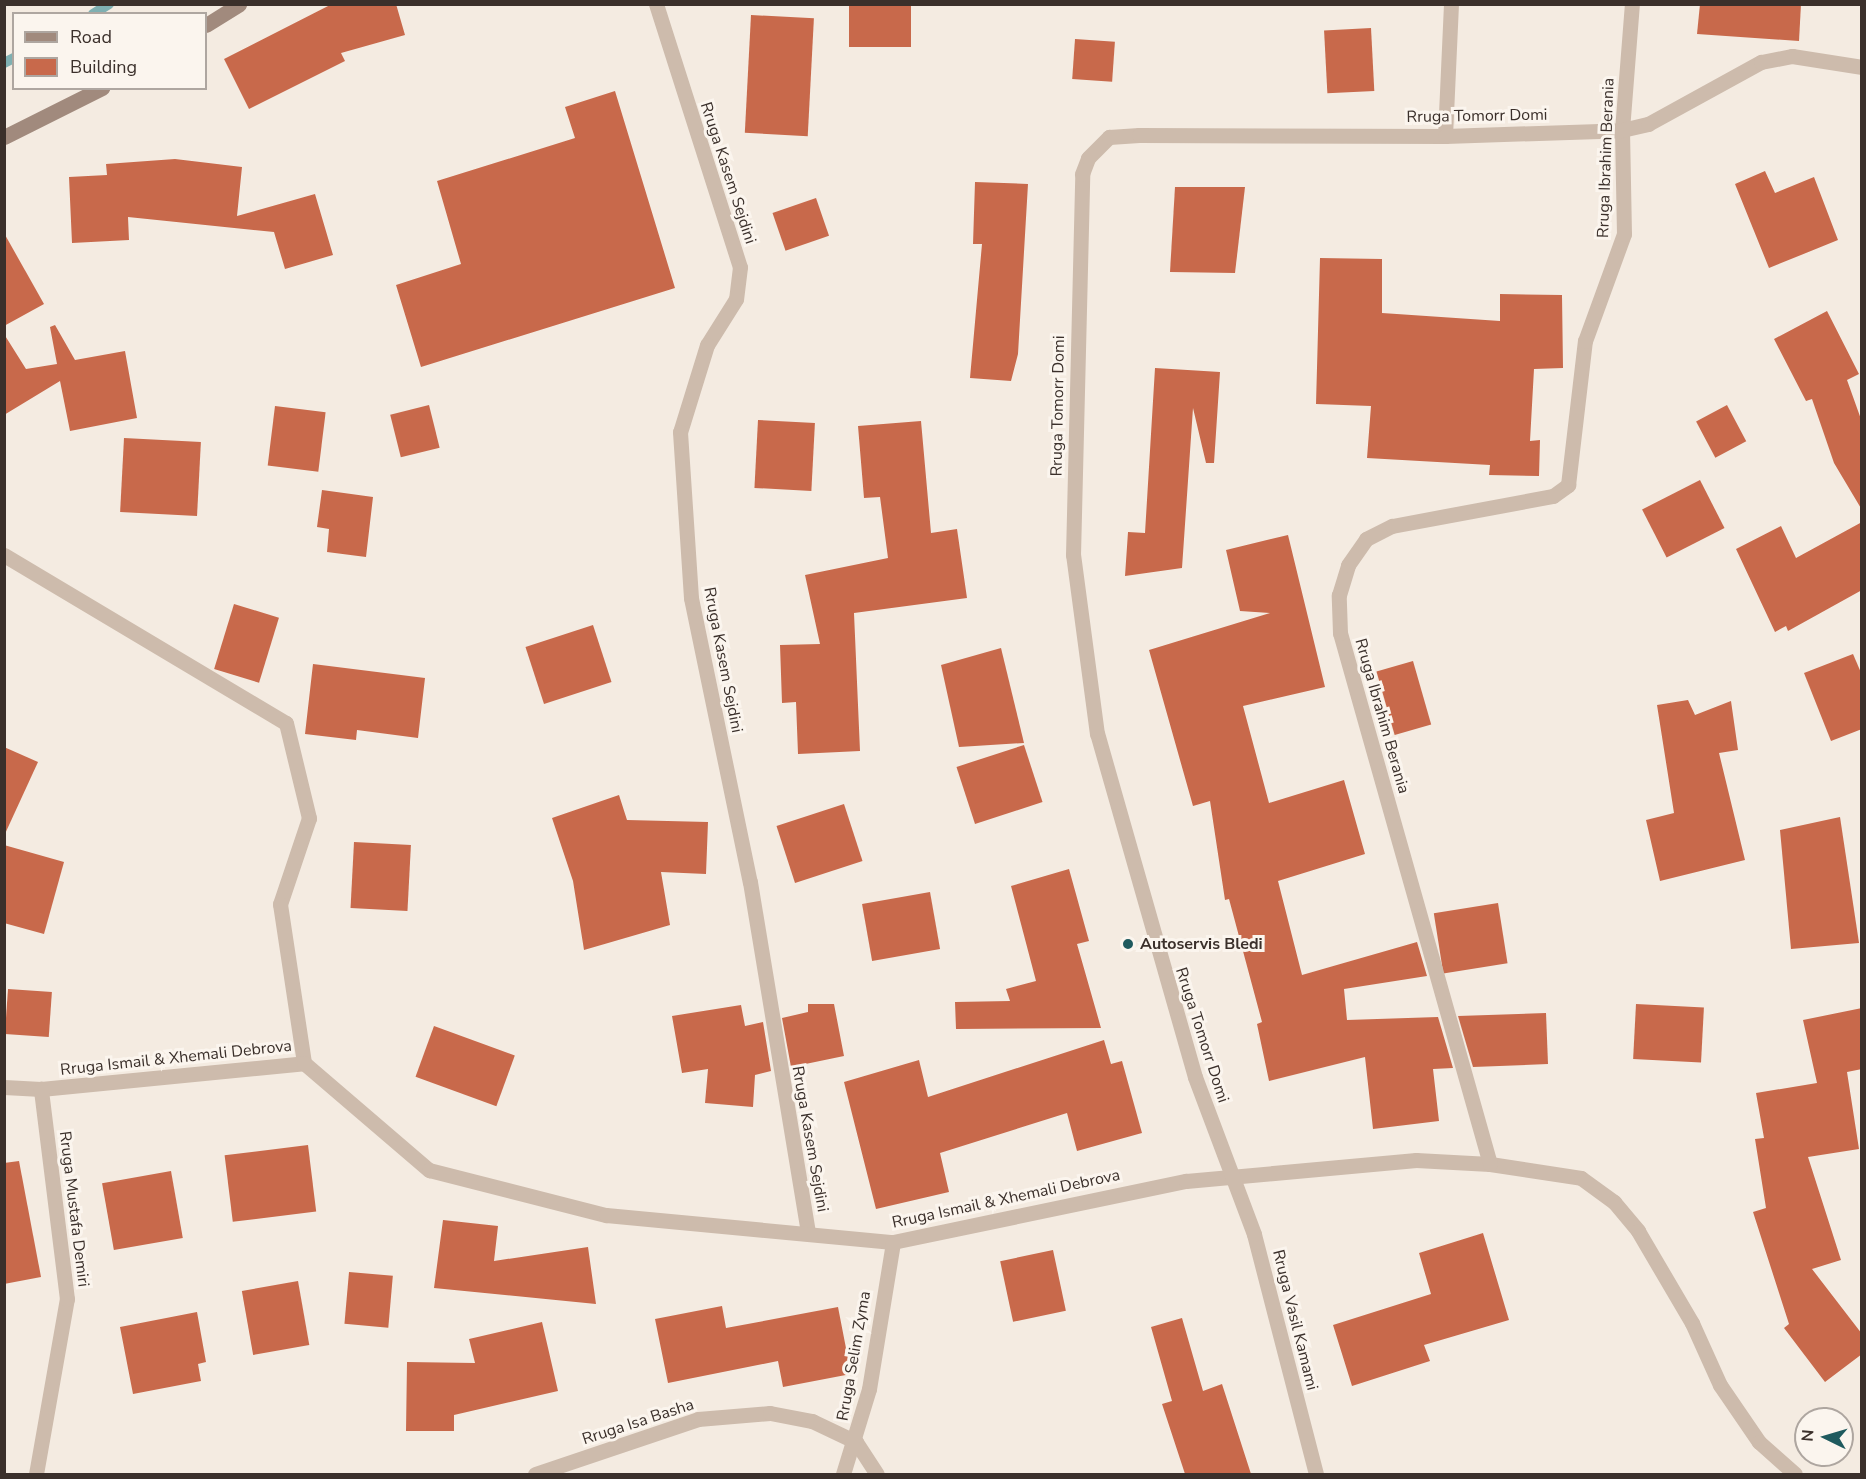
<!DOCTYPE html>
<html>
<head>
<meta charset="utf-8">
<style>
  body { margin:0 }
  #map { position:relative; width:1866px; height:1479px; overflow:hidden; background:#f4ebe1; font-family:"Nunito Sans",sans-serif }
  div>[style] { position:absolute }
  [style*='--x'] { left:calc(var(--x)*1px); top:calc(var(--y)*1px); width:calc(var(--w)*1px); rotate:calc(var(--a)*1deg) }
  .stream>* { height:10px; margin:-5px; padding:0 5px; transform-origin:5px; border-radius:5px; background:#7fb0b2 }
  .building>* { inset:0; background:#c8694b; transform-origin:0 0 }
  .street>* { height:15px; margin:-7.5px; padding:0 7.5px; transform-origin:7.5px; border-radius:7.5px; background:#cdbbac }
  .secondary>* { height:15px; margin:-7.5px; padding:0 7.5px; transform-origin:7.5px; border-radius:7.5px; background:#a18a7d }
  .dots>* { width:16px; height:16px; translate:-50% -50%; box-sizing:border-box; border:3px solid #fbf5ee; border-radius:50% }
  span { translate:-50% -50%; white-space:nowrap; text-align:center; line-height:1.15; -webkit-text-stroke:6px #fbf5ee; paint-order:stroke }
  .street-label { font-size:16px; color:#3b302b }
  .poi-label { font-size:16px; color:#3b302b; font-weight:700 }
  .left { translate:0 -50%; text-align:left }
  .frame { position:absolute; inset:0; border:6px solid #3b302b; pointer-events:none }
  .legend { position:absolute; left:12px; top:12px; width:195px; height:78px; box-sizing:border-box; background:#fbf5ee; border:2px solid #aea6a0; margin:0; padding:8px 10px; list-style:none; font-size:18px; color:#3b302b }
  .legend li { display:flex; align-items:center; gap:12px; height:30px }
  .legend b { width:30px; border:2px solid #aea6a0 }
  .north { position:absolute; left:1794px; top:1407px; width:60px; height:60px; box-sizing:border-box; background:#fbf5ee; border:2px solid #aea6a0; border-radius:50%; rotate:275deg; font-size:16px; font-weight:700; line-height:24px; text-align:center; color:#3b302b }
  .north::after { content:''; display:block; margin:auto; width:21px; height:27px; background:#1f5a5e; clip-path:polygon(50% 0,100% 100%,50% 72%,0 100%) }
</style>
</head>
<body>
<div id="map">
  <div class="stream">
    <i style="--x:93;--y:14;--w:19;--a:-32"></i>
    <i style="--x:4;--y:63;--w:11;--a:-27"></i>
  </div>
  <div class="building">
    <i style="clip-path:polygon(332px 4px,396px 4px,405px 35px,341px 53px,345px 61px,249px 109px,224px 59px)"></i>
    <i style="left:849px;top:4px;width:62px;height:43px"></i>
    <i style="clip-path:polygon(1700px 4px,1801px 4px,1799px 41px,1697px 34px)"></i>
    <i style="left:751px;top:15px;width:63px;height:118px;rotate:3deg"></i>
    <i style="left:1371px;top:28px;width:63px;height:47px;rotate:87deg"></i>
    <i style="left:1075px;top:39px;width:40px;height:40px;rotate:4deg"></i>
    <i style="clip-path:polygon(615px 91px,675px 288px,421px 367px,396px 285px,461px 264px,437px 181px,575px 138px,565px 107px)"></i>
    <i style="clip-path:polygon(175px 159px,242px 167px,237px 216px,315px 194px,333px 255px,285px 269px,274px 232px,128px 217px,129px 240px,72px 243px,69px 177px,107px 175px,106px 164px)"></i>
    <i style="clip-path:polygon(1765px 171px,1775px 193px,1814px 177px,1838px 240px,1769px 268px,1735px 184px)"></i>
    <i style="clip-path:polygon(975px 182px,1028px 184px,1018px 354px,1011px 381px,970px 378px,982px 244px,973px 244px)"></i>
    <i style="clip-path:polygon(1175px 187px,1245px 187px,1235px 273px,1170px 272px)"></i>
    <i style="left:816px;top:198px;width:40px;height:46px;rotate:71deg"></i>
    <i style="clip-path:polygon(4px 233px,44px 304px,4px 326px)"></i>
    <i style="clip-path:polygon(1320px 258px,1382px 259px,1382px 313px,1500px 321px,1500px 294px,1562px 295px,1563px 368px,1534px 369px,1530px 441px,1540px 440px,1539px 476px,1489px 475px,1490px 465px,1367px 458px,1371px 406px,1316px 404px)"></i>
    <i style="clip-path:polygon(1827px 311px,1859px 374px,1847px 380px,1862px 422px,1862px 510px,1834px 463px,1812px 399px,1806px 401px,1774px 339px)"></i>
    <i style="clip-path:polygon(55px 325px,75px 360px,125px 351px,137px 418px,70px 431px,60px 381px,4px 415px,4px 334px,26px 369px,57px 364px,50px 327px)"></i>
    <i style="clip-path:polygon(1155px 368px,1220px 372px,1214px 463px,1206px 463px,1193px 408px,1182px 568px,1125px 576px,1128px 532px,1145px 533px)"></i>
    <i style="left:429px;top:405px;width:44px;height:40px;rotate:76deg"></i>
    <i style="left:1727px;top:405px;width:41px;height:35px;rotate:62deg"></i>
    <i style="left:275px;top:406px;width:51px;height:60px;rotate:7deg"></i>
    <i style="left:758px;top:420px;width:57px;height:68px;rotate:3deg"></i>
    <i style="clip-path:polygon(921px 421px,931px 533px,957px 529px,967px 598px,854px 613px,860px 751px,798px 754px,796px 702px,782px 703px,780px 645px,820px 644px,805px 575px,888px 558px,880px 497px,864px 498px,858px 426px)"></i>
    <i style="left:124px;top:438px;width:77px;height:74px;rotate:3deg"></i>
    <i style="left:1700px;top:480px;width:54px;height:65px;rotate:63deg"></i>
    <i style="clip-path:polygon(322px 490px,373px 497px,366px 557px,327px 552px,329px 529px,317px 527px)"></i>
    <i style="clip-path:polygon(1862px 522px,1862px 590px,1788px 631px,1786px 626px,1775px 632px,1736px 549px,1781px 526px,1796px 558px)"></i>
    <i style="clip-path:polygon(1288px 535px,1325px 687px,1243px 706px,1269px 803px,1344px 780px,1365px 854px,1278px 881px,1302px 975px,1417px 942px,1427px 976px,1344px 989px,1347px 1020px,1438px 1017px,1453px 1068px,1433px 1069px,1439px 1121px,1373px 1129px,1365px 1057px,1269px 1081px,1257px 1024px,1262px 1022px,1229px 899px,1225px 900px,1210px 801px,1193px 806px,1149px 650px,1270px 613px,1240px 611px,1226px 550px)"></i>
    <i style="left:234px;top:604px;width:47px;height:68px;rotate:17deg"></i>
    <i style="left:593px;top:625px;width:60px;height:71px;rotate:72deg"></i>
    <i style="clip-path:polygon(1001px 648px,1024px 743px,959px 747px,941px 665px)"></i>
    <i style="clip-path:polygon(1853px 654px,1862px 675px,1862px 729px,1831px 741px,1804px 673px)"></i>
    <i style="left:1413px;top:661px;width:66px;height:38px;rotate:74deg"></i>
    <i style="clip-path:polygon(313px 664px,425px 678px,418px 738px,357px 730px,356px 740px,305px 734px)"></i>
    <i style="clip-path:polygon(1688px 700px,1695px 715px,1731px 701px,1738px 750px,1719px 753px,1745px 860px,1660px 881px,1646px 820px,1674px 813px,1657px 705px)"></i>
    <i style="left:1024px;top:745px;width:60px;height:71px;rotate:72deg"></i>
    <i style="clip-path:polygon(4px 747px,38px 762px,4px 836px)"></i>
    <i style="clip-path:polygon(619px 795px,627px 820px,708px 822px,706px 874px,661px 872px,670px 925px,584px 950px,573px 881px,552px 818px)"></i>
    <i style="left:844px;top:804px;width:60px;height:71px;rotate:72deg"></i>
    <i style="clip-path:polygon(1840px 817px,1859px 943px,1791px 949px,1780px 830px)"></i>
    <i style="left:354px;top:842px;width:57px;height:66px;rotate:3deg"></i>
    <i style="clip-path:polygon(4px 845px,64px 862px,44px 934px,4px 923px)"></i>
    <i style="clip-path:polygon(1069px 869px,1089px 941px,1077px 944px,1101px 1028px,956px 1029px,955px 1002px,1010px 1001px,1006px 989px,1036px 981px,1011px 886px)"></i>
    <i style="left:930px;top:892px;width:58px;height:69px;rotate:80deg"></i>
    <i style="left:1498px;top:903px;width:61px;height:65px;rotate:81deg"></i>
    <i style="left:8px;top:989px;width:44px;height:45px;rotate:4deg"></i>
    <i style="clip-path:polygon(808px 1004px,834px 1004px,844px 1056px,791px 1067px,782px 1018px,808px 1012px)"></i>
    <i style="left:1636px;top:1004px;width:68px;height:55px;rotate:3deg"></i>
    <i style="clip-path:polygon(741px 1005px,745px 1026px,763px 1022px,771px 1071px,755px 1075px,753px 1107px,705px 1103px,708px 1069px,682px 1073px,672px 1016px)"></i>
    <i style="clip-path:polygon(1862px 1008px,1862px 1069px,1847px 1072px,1859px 1149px,1808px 1157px,1841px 1260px,1812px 1269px,1862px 1334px,1862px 1354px,1825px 1382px,1784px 1328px,1789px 1324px,1753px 1212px,1766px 1208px,1755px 1139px,1764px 1138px,1756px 1093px,1817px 1083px,1803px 1020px)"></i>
    <i style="clip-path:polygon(1546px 1013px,1548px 1064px,1473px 1067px,1458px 1016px)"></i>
    <i style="left:434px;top:1026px;width:86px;height:54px;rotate:20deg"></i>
    <i style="clip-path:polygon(1104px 1040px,1111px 1064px,1122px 1061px,1142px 1133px,1077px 1151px,1067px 1113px,940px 1153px,949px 1192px,876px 1209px,844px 1082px,919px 1060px,928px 1097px)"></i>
    <i style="left:308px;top:1145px;width:67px;height:84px;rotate:83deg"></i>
    <i style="clip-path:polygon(19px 1161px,41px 1277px,4px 1284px,4px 1163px)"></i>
    <i style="left:171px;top:1171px;width:68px;height:70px;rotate:80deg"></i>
    <i style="clip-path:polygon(443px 1220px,498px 1226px,494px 1261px,588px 1247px,596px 1304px,434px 1288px)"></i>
    <i style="clip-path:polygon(1483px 1233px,1509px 1320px,1424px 1345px,1430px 1361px,1352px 1386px,1333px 1325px,1431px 1294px,1419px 1253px)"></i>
    <i style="left:1053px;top:1250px;width:62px;height:54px;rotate:78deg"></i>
    <i style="left:349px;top:1272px;width:44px;height:52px;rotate:5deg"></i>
    <i style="left:298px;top:1281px;width:65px;height:57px;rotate:80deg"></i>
    <i style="clip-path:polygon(722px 1306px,726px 1328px,838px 1307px,851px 1374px,783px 1387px,778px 1361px,668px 1383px,655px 1319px)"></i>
    <i style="clip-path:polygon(197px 1312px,206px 1362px,198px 1364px,201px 1381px,133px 1394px,120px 1327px)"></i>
    <i style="clip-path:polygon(1182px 1318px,1203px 1391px,1222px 1384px,1251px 1474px,1185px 1474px,1162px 1404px,1172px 1401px,1151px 1327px)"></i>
    <i style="clip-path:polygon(542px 1322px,558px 1391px,454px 1415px,454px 1431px,406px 1431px,407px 1362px,475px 1363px,469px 1339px)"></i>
  </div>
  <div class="street">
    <i style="--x:656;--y:4;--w:276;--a:72.3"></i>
    <i style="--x:740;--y:267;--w:32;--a:97"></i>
    <i style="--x:736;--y:299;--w:54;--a:122.2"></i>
    <i style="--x:707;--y:345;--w:91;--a:107.2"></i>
    <i style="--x:680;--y:432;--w:166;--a:86.2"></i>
    <i style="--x:691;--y:598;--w:290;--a:78.3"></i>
    <i style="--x:750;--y:882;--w:356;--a:80.6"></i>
    <i style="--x:1445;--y:136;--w:132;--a:-87.4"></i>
    <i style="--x:4;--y:555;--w:328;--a:30.8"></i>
    <i style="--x:286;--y:723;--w:98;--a:76.4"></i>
    <i style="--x:309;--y:818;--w:91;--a:108.6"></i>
    <i style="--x:280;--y:904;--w:161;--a:81.4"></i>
    <i style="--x:4;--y:1087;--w:37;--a:3"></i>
    <i style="--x:41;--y:1089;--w:264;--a:-5.6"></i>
    <i style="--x:304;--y:1063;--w:165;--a:40.6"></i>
    <i style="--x:429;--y:1170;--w:183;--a:14.3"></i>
    <i style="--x:606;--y:1215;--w:288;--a:5.4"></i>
    <i style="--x:893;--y:1242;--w:299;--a:-11.8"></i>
    <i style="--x:1186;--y:1181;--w:231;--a:-5.2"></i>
    <i style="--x:1416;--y:1160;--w:74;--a:3.1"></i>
    <i style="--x:1490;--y:1164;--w:92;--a:8.7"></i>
    <i style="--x:1581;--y:1178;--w:41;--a:36"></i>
    <i style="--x:1614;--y:1202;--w:38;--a:50"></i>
    <i style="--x:1638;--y:1231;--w:107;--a:59.6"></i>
    <i style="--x:1692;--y:1323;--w:68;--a:65.7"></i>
    <i style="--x:1720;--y:1385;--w:69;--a:55.6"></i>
    <i style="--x:1759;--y:1442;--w:48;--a:41.6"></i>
    <i style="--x:1490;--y:1164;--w:552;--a:-105.77"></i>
    <i style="--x:1340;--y:633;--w:38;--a:-92"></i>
    <i style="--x:1339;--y:595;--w:31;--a:-73"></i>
    <i style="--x:1348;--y:565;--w:32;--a:-55"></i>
    <i style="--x:1366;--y:539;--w:29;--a:-27"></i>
    <i style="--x:1392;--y:526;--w:164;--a:-10.6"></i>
    <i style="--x:1553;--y:496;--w:19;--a:-36"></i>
    <i style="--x:1568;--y:485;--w:145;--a:-83.3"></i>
    <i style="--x:1585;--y:341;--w:114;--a:-70"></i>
    <i style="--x:1624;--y:234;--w:104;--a:-91.1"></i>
    <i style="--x:1622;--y:130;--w:126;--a:-85.5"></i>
    <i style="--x:36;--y:1474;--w:178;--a:-80"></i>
    <i style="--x:67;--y:1299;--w:212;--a:-97.1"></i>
    <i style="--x:535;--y:1474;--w:172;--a:-18.6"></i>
    <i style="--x:698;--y:1419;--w:72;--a:-4.8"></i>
    <i style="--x:770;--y:1413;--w:43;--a:10.8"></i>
    <i style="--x:812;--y:1421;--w:49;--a:25.5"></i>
    <i style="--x:856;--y:1442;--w:38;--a:57"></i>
    <i style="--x:843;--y:1474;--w:89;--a:-73"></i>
    <i style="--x:869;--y:1389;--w:149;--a:-80.7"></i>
    <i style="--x:1316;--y:1474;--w:248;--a:-104.5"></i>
    <i style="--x:1254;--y:1234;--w:168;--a:-110.6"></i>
    <i style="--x:1195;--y:1077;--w:357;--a:-105.9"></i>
    <i style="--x:1097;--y:734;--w:181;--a:-97.6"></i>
    <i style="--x:1073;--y:555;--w:381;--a:-88.6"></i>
    <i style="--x:1082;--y:174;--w:17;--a:-69"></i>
    <i style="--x:1088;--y:158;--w:30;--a:-45"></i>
    <i style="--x:1109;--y:137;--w:30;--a:-4"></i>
    <i style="--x:1139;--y:135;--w:306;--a:0.2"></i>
    <i style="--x:1445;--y:136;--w:177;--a:-1.9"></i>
    <i style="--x:1622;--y:130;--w:27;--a:-13"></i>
    <i style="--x:1648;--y:124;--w:129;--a:-28.8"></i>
    <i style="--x:1761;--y:62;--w:32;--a:-11"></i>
    <i style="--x:1792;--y:56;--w:71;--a:8.9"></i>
  </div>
  <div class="secondary">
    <i style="--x:206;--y:25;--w:39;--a:-32"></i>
    <i style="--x:4;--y:137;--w:110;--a:-26.6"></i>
  </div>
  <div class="dots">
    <i style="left:1128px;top:944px;background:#1f5a5e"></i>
  </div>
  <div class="street-label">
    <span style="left:1477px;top:116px;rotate:-1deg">Rruga Tomorr Domi</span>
    <span style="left:1606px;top:158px;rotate:-88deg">Rruga Ibrahim Berania</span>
    <span style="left:728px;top:173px;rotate:72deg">Rruga Kasem Sejdini</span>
    <span style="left:1058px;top:406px;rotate:-89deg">Rruga Tomorr Domi</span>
    <span style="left:723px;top:660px;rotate:79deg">Rruga Kasem Sejdini</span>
    <span style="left:1382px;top:716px;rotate:74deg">Rruga Ibrahim Berania</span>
    <span style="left:1202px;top:1035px;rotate:72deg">Rruga Tomorr Domi</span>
    <span style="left:176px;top:1058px;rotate:-6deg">Rruga Ismail &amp; Xhemali Debrova</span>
    <span style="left:810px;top:1139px;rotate:80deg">Rruga Kasem Sejdini</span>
    <span style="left:1006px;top:1199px;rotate:-12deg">Rruga Ismail &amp; Xhemali Debrova</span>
    <span style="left:74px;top:1209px;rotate:83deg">Rruga Mustafa Demiri</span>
    <span style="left:1295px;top:1320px;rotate:76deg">Rruga Vasil Kamami</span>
    <span style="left:854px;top:1356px;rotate:-80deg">Rruga Selim Zyma</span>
    <span style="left:638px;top:1422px;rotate:-18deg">Rruga Isa Basha</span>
  </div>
  <div class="poi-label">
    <span class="left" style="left:1140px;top:944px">Autoservis Bledi</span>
  </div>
  <div class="frame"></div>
  <ul class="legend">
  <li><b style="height:8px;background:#a18a7d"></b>Road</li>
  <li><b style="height:16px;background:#c8694b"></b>Building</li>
  </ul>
  <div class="north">N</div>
</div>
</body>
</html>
